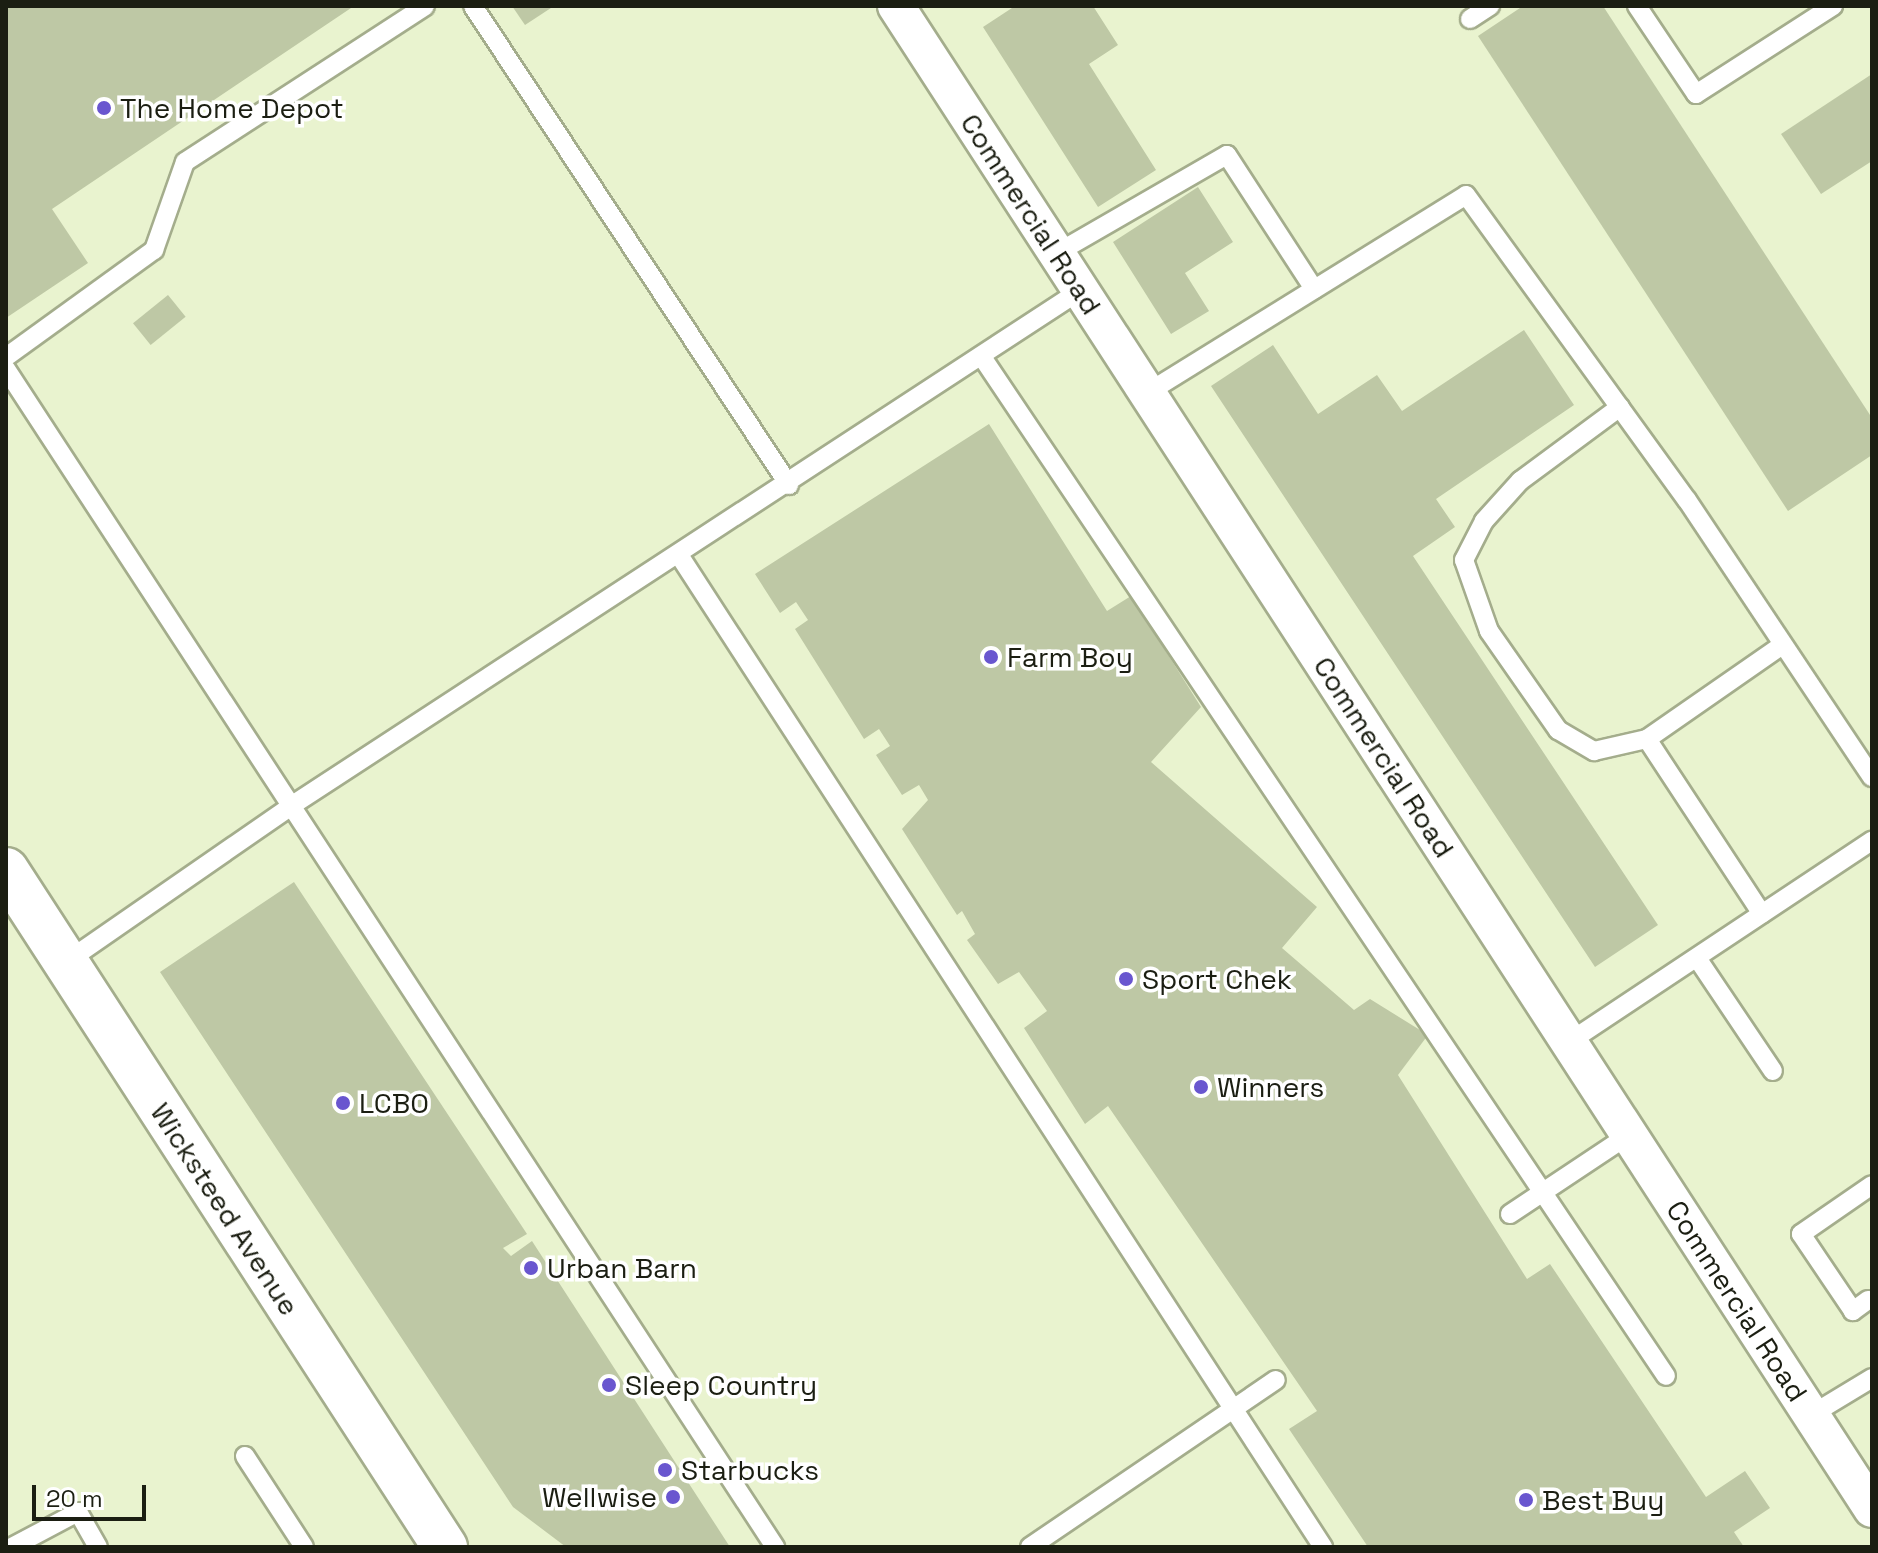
<!DOCTYPE html>
<html>
<head>
<meta charset="utf-8">
<style>
  body { margin:0 }
  #map { position:relative; width:1878px; height:1553px; overflow:hidden; background:#e9f3cf; font-family:"Space Grotesk",sans-serif }
  div>[style] { position:absolute }
  [style*='--x'] { left:calc(var(--x)*1px); top:calc(var(--y)*1px); width:calc(var(--w)*1px); rotate:calc(var(--a)*1deg) }
  .building>* { inset:0; background:#bec8a5; transform-origin:0 0 }
  .roads { filter:drop-shadow(2px 0 #a4ad8c) drop-shadow(-2px 0 #a4ad8c) drop-shadow(0 2px #a4ad8c) drop-shadow(0 -2px #a4ad8c) }
  .service>* { height:18px; margin:-9px; padding:0 9px; transform-origin:9px; border-radius:9px; background:#fff }
  .minor>* { height:36px; margin:-18px; padding:0 18px; transform-origin:18px; border-radius:18px; background:#fff }
  .tertiary>* { height:44px; margin:-22px; padding:0 22px; transform-origin:22px; border-radius:22px; background:#fff }
  .dots>* { width:22px; height:22px; translate:-50% -50%; box-sizing:border-box; border:4px solid #fff; border-radius:50% }
  span { translate:-50% -50%; white-space:nowrap; text-align:center; line-height:1.15; -webkit-text-stroke:7px #fff; paint-order:stroke }
  .poi-label { font-size:28px; color:#1b1e12 }
  .left { translate:0 -50%; text-align:left }
  .right { translate:-100% -50%; text-align:right }
  .street-label { font-size:28px; color:#1b1e12 }
  .frame { position:absolute; inset:0; border:8px solid #1b1e12; pointer-events:none }
  .scale { position:absolute; left:32px; top:1485px; width:114px; height:36px; box-sizing:border-box; border:4px solid #1b1e12; border-top:0; padding-left:10px; font-size:24px; line-height:28px; white-space:nowrap; color:#1b1e12; -webkit-text-stroke:6px #fff; paint-order:stroke }
</style>
</head>
<body>
<div id="map">
  <div class="building">
    <i style="clip-path:polygon(6px 6px,354px 6px,52px 209px,88px 263px,6px 318px)"></i>
    <i style="clip-path:polygon(512px 6px,554px 6px,525px 25px)"></i>
    <i style="clip-path:polygon(1015px 6px,1093px 6px,1118px 45px,1089px 64px,1156px 170px,1098px 207px,983px 27px)"></i>
    <i style="clip-path:polygon(1523px 6px,1603px 6px,1872px 418px,1872px 455px,1788px 511px,1478px 36px)"></i>
    <i style="clip-path:polygon(1872px 74px,1872px 161px,1821px 194px,1781px 134px)"></i>
    <i style="clip-path:polygon(1198px 187px,1233px 242px,1185px 273px,1209px 311px,1171px 334px,1113px 242px)"></i>
    <i style="left:168px;top:295px;width:28px;height:45px;rotate:51deg"></i>
    <i style="clip-path:polygon(1524px 330px,1574px 405px,1436px 499px,1455px 527px,1413px 556px,1658px 925px,1595px 967px,1211px 386px,1273px 345px,1318px 414px,1377px 375px,1402px 411px)"></i>
    <i style="clip-path:polygon(989px 424px,1107px 611px,1131px 596px,1201px 707px,1151px 762px,1317px 907px,1282px 948px,1354px 1010px,1370px 999px,1428px 1035px,1398px 1075px,1527px 1279px,1550px 1264px,1706px 1497px,1745px 1471px,1770px 1508px,1734px 1532px,1744px 1547px,1368px 1547px,1289px 1429px,1317px 1411px,1108px 1106px,1085px 1124px,1024px 1028px,1047px 1011px,1019px 972px,998px 984px,967px 940px,975px 934px,962px 911px,957px 915px,902px 829px,928px 800px,919px 785px,902px 795px,876px 755px,890px 746px,879px 729px,864px 739px,795px 629px,808px 620px,796px 602px,780px 613px,755px 574px)"></i>
    <i style="clip-path:polygon(294px 882px,527px 1234px,503px 1248px,511px 1256px,532px 1241px,730px 1547px,566px 1547px,513px 1507px,160px 972px)"></i>
  </div>
  <div class="roads">
    <div class="service">
      <i style="--x:473;--y:6;--w:574;--a:56.59"></i>
      <i style="--x:1637;--y:6;--w:106;--a:56.2"></i>
      <i style="--x:1696;--y:94;--w:163;--a:-32.7"></i>
      <i style="--x:1470;--y:19;--w:24;--a:-33"></i>
      <i style="--x:1057;--y:253;--w:196;--a:-30"></i>
      <i style="--x:1227;--y:155;--w:160;--a:57"></i>
      <i style="--x:6;--y:357;--w:183;--a:-35.9"></i>
      <i style="--x:154;--y:250;--w:93;--a:-70.6"></i>
      <i style="--x:185;--y:162;--w:286;--a:-33"></i>
      <i style="--x:982;--y:357;--w:1227;--a:56.13"></i>
      <i style="--x:6;--y:369;--w:1407;--a:56.86"></i>
      <i style="--x:1147;--y:393;--w:375;--a:-31.8"></i>
      <i style="--x:1466;--y:195;--w:377;--a:54.1"></i>
      <i style="--x:1687;--y:500;--w:333;--a:56.3"></i>
      <i style="--x:1620;--y:407;--w:124;--a:143.5"></i>
      <i style="--x:1520;--y:481;--w:54;--a:132"></i>
      <i style="--x:1484;--y:521;--w:44;--a:117.1"></i>
      <i style="--x:1464;--y:560;--w:75;--a:70.6"></i>
      <i style="--x:1489;--y:631;--w:121;--a:55.1"></i>
      <i style="--x:1558;--y:730;--w:42;--a:30.3"></i>
      <i style="--x:1594;--y:751;--w:54;--a:-12.8"></i>
      <i style="--x:1647;--y:739;--w:165;--a:-34.8"></i>
      <i style="--x:679;--y:555;--w:1183;--a:57.01"></i>
      <i style="--x:1647;--y:739;--w:209;--a:56.7"></i>
      <i style="--x:1697;--y:958;--w:136;--a:56.1"></i>
      <i style="--x:66;--y:962;--w:277;--a:-34.7"></i>
      <i style="--x:294;--y:804;--w:940;--a:-33.15"></i>
      <i style="--x:1569;--y:1042;--w:364;--a:-33.6"></i>
      <i style="--x:1510;--y:1214;--w:143;--a:-33.6"></i>
      <i style="--x:1868;--y:1300;--w:19;--a:144"></i>
      <i style="--x:1853;--y:1311;--w:93;--a:-124"></i>
      <i style="--x:1801;--y:1234;--w:86;--a:-34.6"></i>
      <i style="--x:1811;--y:1415;--w:71;--a:-31.2"></i>
      <i style="--x:245;--y:1456;--w:108;--a:57"></i>
      <i style="--x:12;--y:1547;--w:75;--a:-27.9"></i>
      <i style="--x:78;--y:1512;--w:40;--a:60.3"></i>
      <i style="--x:1030;--y:1547;--w:297;--a:-34.2"></i>
    </div>
    <div class="minor">
      <i style="--x:896;--y:6;--w:1792;--a:57"></i>
    </div>
    <div class="tertiary">
      <i style="--x:6;--y:870;--w:807;--a:57.04"></i>
    </div>
  </div>
  <div class="dots">
    <i style="left:104px;top:108px;background:#6956cf"></i>
    <i style="left:991px;top:657px;background:#6956cf"></i>
    <i style="left:1126px;top:979px;background:#6956cf"></i>
    <i style="left:1201px;top:1087px;background:#6956cf"></i>
    <i style="left:343px;top:1103px;background:#6956cf"></i>
    <i style="left:531px;top:1268px;background:#6956cf"></i>
    <i style="left:609px;top:1385px;background:#6956cf"></i>
    <i style="left:665px;top:1470px;background:#6956cf"></i>
    <i style="left:673px;top:1497px;background:#6956cf"></i>
    <i style="left:1526px;top:1500px;background:#6956cf"></i>
  </div>
  <div class="poi-label">
    <span class="left" style="left:120px;top:108px">The Home Depot</span>
    <span class="left" style="left:1007px;top:657px">Farm Boy</span>
    <span class="left" style="left:1142px;top:979px">Sport Chek</span>
    <span class="left" style="left:1217px;top:1087px">Winners</span>
    <span class="left" style="left:359px;top:1103px">LCBO</span>
    <span class="left" style="left:547px;top:1268px">Urban Barn</span>
    <span class="left" style="left:625px;top:1385px">Sleep Country</span>
    <span class="left" style="left:681px;top:1470px">Starbucks</span>
    <span class="right" style="left:657px;top:1497px">Wellwise</span>
    <span class="left" style="left:1542px;top:1500px">Best Buy</span>
  </div>
  <div class="street-label">
    <span style="left:1031px;top:214px;rotate:57deg">Commercial Road</span>
    <span style="left:1384px;top:757px;rotate:57deg">Commercial Road</span>
    <span style="left:225px;top:1209px;rotate:57deg">Wicksteed Avenue</span>
    <span style="left:1737px;top:1301px;rotate:57deg">Commercial Road</span>
  </div>
  <div class="frame"></div>
  <div class="scale">20 m</div>
</div>
</body>
</html>
